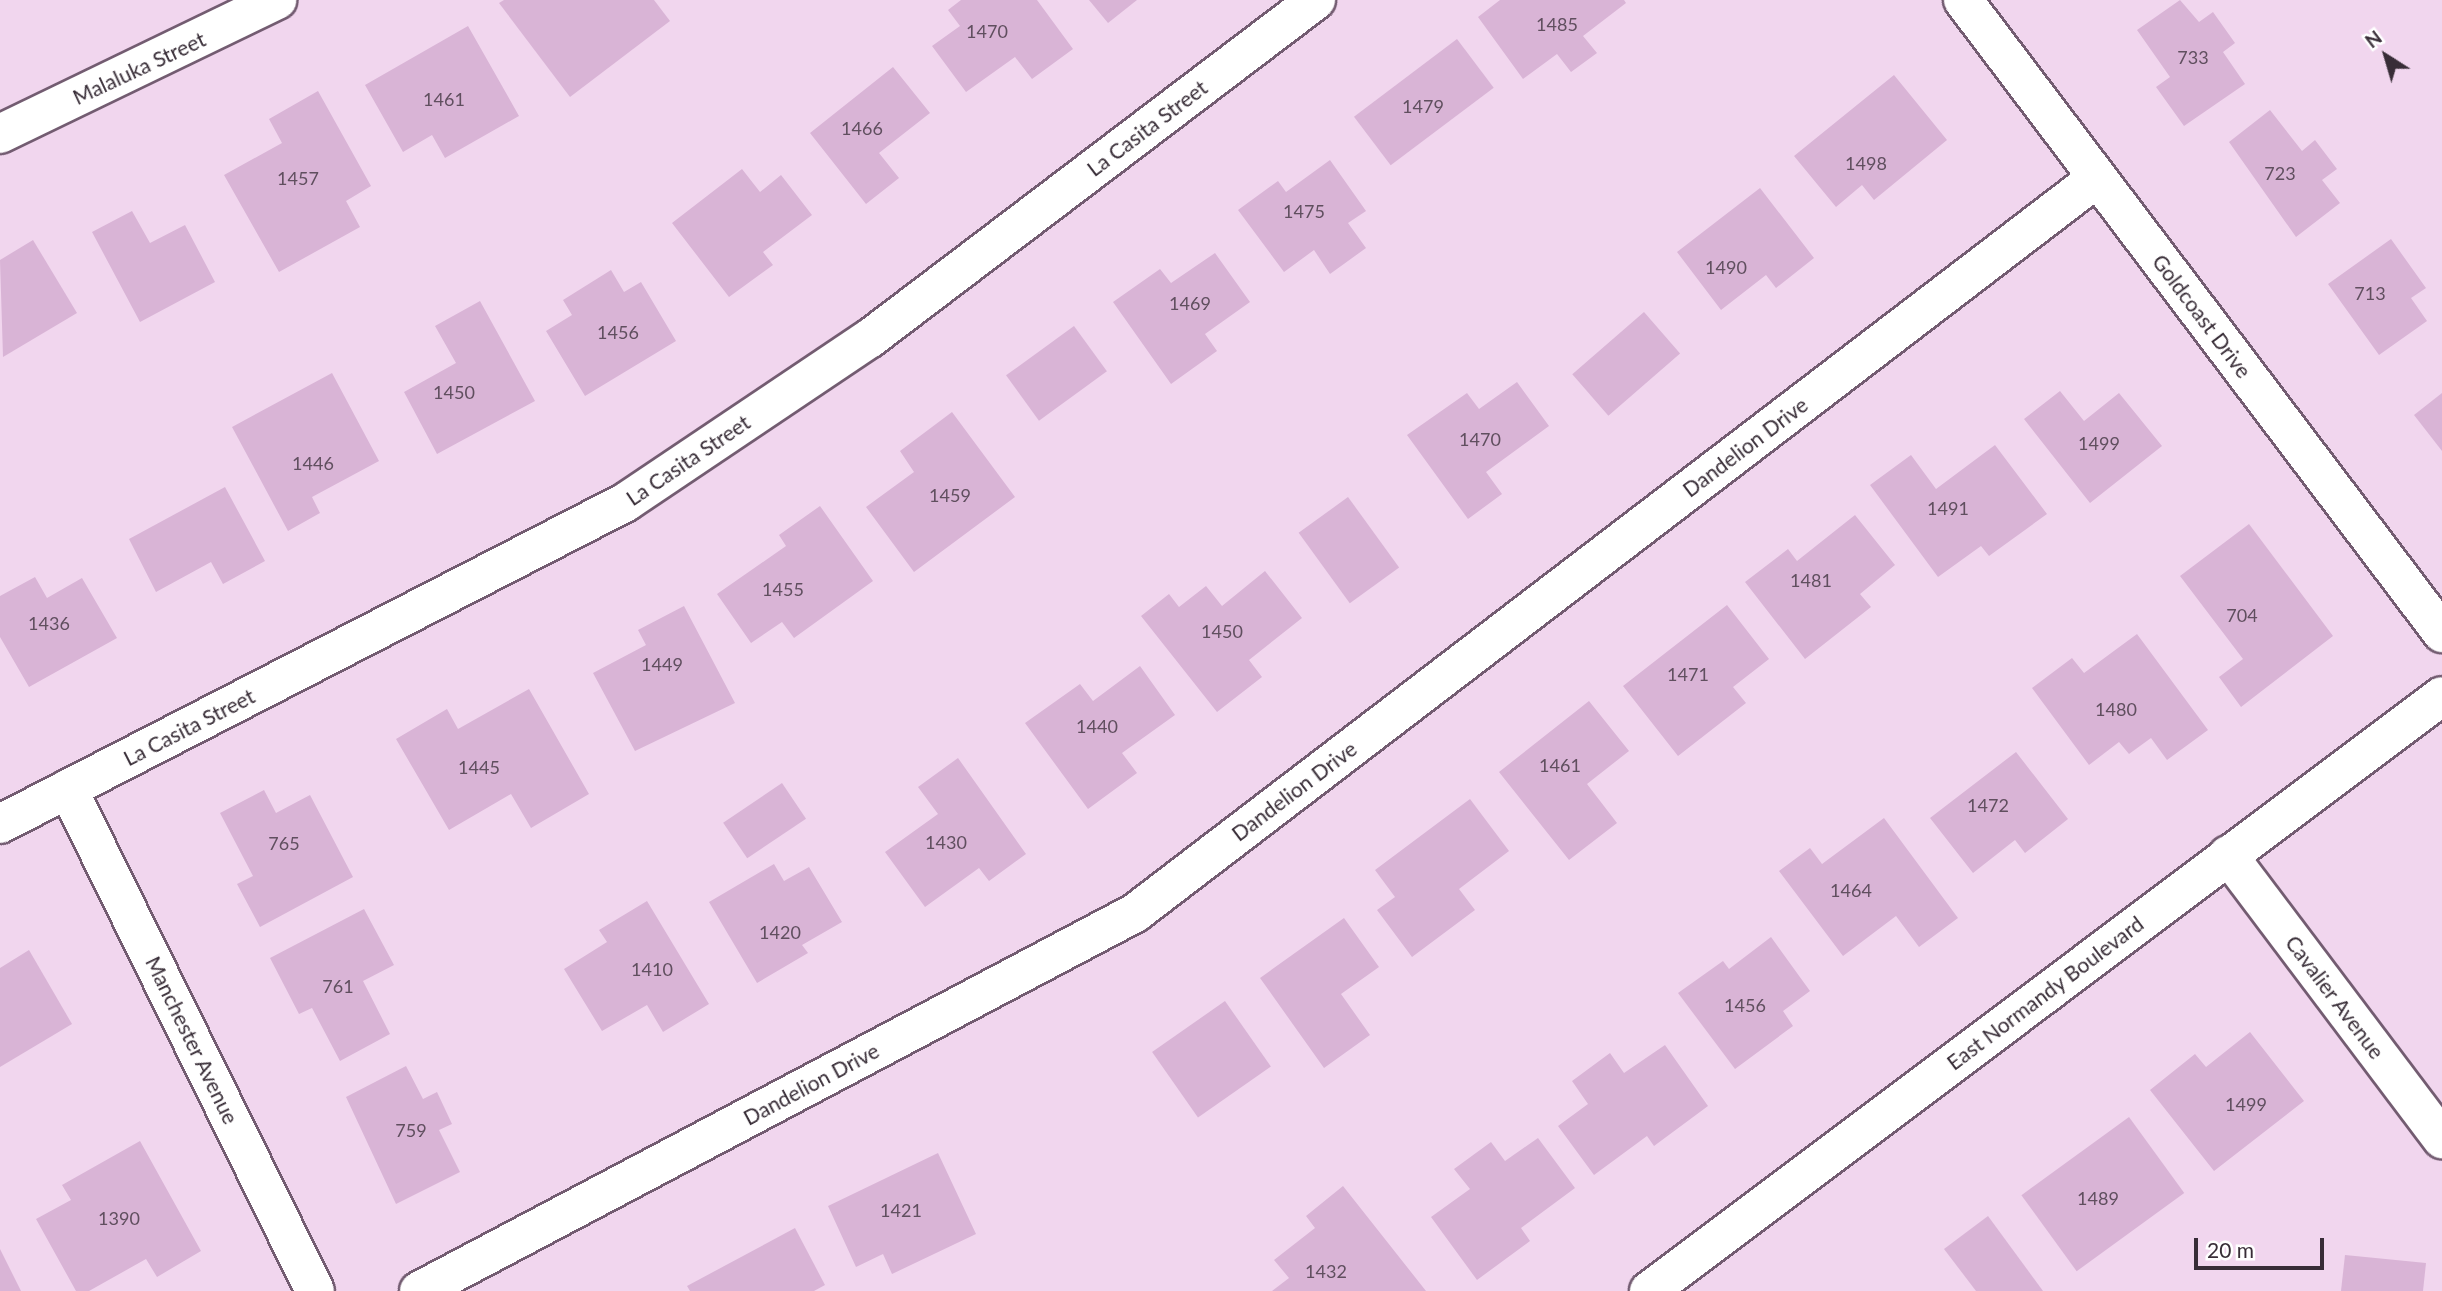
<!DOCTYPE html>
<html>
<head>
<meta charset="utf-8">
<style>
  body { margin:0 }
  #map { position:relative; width:2442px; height:1291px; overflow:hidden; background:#f1d6ee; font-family:Lato,sans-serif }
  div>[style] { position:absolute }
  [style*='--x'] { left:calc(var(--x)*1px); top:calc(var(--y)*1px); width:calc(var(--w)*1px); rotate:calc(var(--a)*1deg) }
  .building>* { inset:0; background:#d9b4d6; transform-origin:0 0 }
  .roads { filter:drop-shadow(2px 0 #735c71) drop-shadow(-2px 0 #735c71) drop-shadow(0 2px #735c71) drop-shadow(0 -2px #735c71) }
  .minor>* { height:38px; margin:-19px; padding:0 19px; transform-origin:19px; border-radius:19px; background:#fff }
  span { translate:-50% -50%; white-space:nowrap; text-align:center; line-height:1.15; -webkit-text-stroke:7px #fff; paint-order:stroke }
  .number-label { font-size:18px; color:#604f5f }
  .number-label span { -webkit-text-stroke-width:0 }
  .street-label { font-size:21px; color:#382d37 }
  .north { position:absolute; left:2351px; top:21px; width:70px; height:70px; -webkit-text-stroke:5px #fff; paint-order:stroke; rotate:323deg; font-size:19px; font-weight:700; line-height:28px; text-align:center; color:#382d37 }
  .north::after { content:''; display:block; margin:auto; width:24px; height:32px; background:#382d37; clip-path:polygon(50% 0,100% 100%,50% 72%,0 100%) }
  .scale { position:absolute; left:2194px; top:1238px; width:130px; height:32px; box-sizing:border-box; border:4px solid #382d37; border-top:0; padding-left:9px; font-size:21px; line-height:24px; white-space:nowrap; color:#382d37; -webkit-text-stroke:5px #fff; paint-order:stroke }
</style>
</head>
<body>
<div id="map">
  <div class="building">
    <i style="clip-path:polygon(504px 0,654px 0,670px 21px,570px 97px,499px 3px)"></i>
    <i style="clip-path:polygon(961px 0,1037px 0,1073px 49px,1032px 79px,1015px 57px,966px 92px,932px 46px,960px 26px,948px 10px)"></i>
    <i style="clip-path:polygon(1089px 0,1137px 0,1108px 23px)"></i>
    <i style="clip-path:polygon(1500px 0,1624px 0,1626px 3px,1583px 36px,1597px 53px,1571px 72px,1557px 54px,1523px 79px,1478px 17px)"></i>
    <i style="clip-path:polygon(2180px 0,2199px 22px,2213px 12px,2235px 43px,2223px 52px,2245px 84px,2184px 126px,2156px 87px,2170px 77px,2137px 30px)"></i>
    <i style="clip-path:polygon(468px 26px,519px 116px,445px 158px,432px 135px,403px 152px,365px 85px)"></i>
    <i style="left:1457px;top:39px;width:61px;height:129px;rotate:53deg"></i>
    <i style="clip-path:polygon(893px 67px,930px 113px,879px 153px,899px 178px,866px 204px,810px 133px)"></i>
    <i style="clip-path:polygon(1894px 75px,1947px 140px,1874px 200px,1862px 185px,1836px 207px,1794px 156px)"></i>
    <i style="clip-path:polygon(318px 91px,371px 186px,346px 201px,360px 227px,279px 272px,224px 175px,282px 143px,269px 119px)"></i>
    <i style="clip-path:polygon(2270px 110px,2302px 151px,2315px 140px,2337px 169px,2322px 180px,2340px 203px,2296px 237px,2229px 142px)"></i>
    <i style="clip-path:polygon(1330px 160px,1366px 211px,1348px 223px,1366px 248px,1330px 274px,1314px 250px,1284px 272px,1238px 210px,1278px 181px,1286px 192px)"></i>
    <i style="clip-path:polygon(742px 169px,760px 192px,781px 175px,812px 215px,763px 252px,773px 265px,729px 297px,672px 223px)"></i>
    <i style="clip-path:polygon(1760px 188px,1814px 258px,1776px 288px,1766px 275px,1721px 310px,1677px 252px)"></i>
    <i style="clip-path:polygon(132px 211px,150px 243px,185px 225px,215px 282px,140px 322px,92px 232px)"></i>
    <i style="clip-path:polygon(2391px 239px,2426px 288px,2411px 298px,2427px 321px,2379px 355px,2328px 284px)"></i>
    <i style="clip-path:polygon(33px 240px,77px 313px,3px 357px,0 260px)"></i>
    <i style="clip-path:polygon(1215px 253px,1250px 302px,1205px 334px,1217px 351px,1171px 384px,1113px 302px,1160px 269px,1171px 283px)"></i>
    <i style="clip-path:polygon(611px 270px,624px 292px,641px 282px,676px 341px,585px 396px,546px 331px,572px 315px,563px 300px)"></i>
    <i style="clip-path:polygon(480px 301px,535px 401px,437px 454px,404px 392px,456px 363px,435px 326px)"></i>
    <i style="left:1644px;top:312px;width:55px;height:95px;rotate:49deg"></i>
    <i style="left:1074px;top:326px;width:56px;height:84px;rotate:54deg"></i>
    <i style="clip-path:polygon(332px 373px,379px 461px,312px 497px,320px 513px,288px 531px,232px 427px)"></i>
    <i style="clip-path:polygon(1517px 382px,1549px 426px,1486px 472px,1502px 494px,1468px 519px,1407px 435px,1467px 393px,1479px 409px)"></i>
    <i style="clip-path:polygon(2060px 391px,2084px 421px,2119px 393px,2162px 446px,2090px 503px,2024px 419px)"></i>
    <i style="clip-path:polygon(2442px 393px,2442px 451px,2414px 415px)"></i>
    <i style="clip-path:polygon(952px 412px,1015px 497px,914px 572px,866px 507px,914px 472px,900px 451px)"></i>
    <i style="clip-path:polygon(1995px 445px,2047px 514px,1989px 556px,1981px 546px,1938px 577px,1870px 485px,1911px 455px,1936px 489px)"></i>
    <i style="clip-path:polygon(225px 487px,265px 561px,223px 584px,211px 562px,156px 592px,129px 539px)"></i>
    <i style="left:1348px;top:497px;width:87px;height:61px;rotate:54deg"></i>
    <i style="clip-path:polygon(820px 506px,873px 581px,794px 638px,782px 622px,751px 643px,717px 594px,786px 546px,779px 535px)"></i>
    <i style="clip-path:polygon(1855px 515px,1895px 565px,1860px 594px,1871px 607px,1805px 659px,1745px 582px,1788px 549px,1797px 561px)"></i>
    <i style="clip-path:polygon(2249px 524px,2333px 636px,2241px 707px,2219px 677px,2243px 659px,2180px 576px)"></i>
    <i style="clip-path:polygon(1265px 571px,1302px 618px,1249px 660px,1262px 677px,1217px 712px,1141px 616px,1169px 594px,1179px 607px,1206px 586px,1222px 606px)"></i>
    <i style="clip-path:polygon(35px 577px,47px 598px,82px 578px,117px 638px,29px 687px,0 637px,0 596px)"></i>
    <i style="clip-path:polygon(1727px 605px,1769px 659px,1733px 687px,1746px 703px,1678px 756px,1623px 686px)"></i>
    <i style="clip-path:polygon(684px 606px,735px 703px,635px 751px,593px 673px,646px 645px,638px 630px)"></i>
    <i style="clip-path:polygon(2137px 634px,2208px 730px,2167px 760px,2151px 738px,2129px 754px,2119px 742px,2089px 765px,2032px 688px,2072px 658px,2084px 673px)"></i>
    <i style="clip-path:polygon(1140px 666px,1175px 715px,1122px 753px,1137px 773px,1088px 809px,1025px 723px,1080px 684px,1093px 701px)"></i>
    <i style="clip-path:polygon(529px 689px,589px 794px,531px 828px,511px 794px,449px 830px,396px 739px,447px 709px,458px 729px)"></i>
    <i style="clip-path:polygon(1589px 701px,1629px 751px,1587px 784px,1617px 823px,1569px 860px,1499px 772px)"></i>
    <i style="clip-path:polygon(2016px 752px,2068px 819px,2025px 853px,2015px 840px,1973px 873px,1930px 818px)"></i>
    <i style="clip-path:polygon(958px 758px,1026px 854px,989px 881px,979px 868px,925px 907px,885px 852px,938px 814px,918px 787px)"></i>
    <i style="left:782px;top:783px;width:43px;height:71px;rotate:56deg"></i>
    <i style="clip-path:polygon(264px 790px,276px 813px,310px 795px,353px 877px,260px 927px,237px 884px,253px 876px,220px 813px)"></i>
    <i style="clip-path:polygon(1470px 799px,1509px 851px,1459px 889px,1475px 910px,1412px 957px,1377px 910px,1395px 897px,1375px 870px)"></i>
    <i style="clip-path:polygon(1884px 818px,1958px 918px,1919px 947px,1896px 916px,1843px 956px,1779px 871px,1810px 848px,1822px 864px)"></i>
    <i style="clip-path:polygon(774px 864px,784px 881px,809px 867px,842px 922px,802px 945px,808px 953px,757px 983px,709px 902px)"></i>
    <i style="clip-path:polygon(647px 901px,709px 1004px,663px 1032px,647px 1005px,602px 1031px,564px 969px,607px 942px,599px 930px)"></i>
    <i style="clip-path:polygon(364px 909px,394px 965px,363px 981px,390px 1034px,340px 1061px,312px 1008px,299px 1014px,270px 958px)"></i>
    <i style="clip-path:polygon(1344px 918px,1379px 967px,1341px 994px,1370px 1035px,1324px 1068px,1260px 978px)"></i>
    <i style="clip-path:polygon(1771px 937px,1810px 991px,1783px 1011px,1793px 1026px,1735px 1069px,1678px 993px,1723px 961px,1729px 969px)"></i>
    <i style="clip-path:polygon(29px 950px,72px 1024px,0 1067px,0 968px)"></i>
    <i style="left:1225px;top:1001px;width:80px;height:89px;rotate:55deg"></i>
    <i style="clip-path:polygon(2250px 1032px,2304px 1101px,2214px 1171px,2150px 1090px,2195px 1054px,2206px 1067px)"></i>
    <i style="clip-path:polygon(1665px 1045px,1708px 1106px,1654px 1146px,1647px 1136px,1594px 1175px,1558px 1126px,1588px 1104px,1572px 1081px,1610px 1053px,1624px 1073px)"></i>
    <i style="clip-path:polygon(406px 1066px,423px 1099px,437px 1092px,452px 1124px,439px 1130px,460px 1172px,396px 1204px,346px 1097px)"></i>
    <i style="left:2129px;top:1117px;width:94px;height:133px;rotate:54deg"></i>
    <i style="clip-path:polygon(1538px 1138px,1575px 1188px,1521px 1228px,1530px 1241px,1477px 1280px,1431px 1217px,1470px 1189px,1454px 1169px,1491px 1142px,1505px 1161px)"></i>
    <i style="clip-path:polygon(140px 1141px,201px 1251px,157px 1277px,146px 1259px,89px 1291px,76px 1291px,36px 1219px,71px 1200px,62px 1185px)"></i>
    <i style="clip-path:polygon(938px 1153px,976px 1234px,892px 1274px,883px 1254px,856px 1267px,828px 1206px)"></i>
    <i style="clip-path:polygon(1343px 1186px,1426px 1291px,1272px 1291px,1289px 1278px,1274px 1260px,1315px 1228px,1306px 1216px)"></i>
    <i style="clip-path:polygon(1988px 1216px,2043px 1291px,1976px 1291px,1944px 1249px)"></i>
    <i style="clip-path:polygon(795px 1228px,825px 1285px,814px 1291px,690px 1291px,687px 1286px)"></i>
    <i style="clip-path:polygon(0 1249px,21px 1291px,0 1291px)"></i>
    <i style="clip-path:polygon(2345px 1255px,2426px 1263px,2423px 1291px,2341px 1291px)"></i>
  </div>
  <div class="roads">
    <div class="minor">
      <i style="--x:1963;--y:0;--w:794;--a:52.88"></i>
      <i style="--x:0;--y:134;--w:308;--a:-25.8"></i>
      <i style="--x:68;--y:789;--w:559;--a:63.8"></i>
      <i style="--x:0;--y:824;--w:704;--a:-27.22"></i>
      <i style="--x:626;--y:502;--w:293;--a:-33.9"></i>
      <i style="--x:869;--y:339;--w:561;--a:-37.18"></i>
      <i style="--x:2228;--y:855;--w:356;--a:53"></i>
      <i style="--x:419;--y:1291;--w:810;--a:-27.83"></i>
      <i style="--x:1135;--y:913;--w:1211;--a:-37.38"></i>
      <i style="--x:1649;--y:1291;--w:991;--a:-36.88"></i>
    </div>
  </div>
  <div class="number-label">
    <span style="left:1557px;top:24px">1485</span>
    <span style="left:987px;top:31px">1470</span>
    <span style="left:2193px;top:57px">733</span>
    <span style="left:444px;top:99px">1461</span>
    <span style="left:1423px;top:106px">1479</span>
    <span style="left:862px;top:128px">1466</span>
    <span style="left:1866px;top:163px">1498</span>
    <span style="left:2280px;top:173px">723</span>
    <span style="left:298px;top:178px">1457</span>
    <span style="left:1304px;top:211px">1475</span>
    <span style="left:1726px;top:267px">1490</span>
    <span style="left:2370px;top:293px">713</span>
    <span style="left:1190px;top:303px">1469</span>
    <span style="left:618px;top:332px">1456</span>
    <span style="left:454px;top:392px">1450</span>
    <span style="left:1480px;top:439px">1470</span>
    <span style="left:2099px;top:443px">1499</span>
    <span style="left:313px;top:463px">1446</span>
    <span style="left:950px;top:495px">1459</span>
    <span style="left:1948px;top:508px">1491</span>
    <span style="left:1811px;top:580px">1481</span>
    <span style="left:783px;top:589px">1455</span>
    <span style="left:2242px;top:615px">704</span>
    <span style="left:49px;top:623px">1436</span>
    <span style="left:1222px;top:631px">1450</span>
    <span style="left:662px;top:664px">1449</span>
    <span style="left:1688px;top:674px">1471</span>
    <span style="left:2116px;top:709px">1480</span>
    <span style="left:1097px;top:726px">1440</span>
    <span style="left:1560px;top:765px">1461</span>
    <span style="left:479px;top:767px">1445</span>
    <span style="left:1988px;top:805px">1472</span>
    <span style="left:946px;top:842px">1430</span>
    <span style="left:284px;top:843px">765</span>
    <span style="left:1851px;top:890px">1464</span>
    <span style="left:780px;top:932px">1420</span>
    <span style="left:652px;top:969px">1410</span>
    <span style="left:338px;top:986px">761</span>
    <span style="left:1745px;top:1005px">1456</span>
    <span style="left:2246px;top:1104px">1499</span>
    <span style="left:411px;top:1130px">759</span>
    <span style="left:2098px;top:1198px">1489</span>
    <span style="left:901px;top:1210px">1421</span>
    <span style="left:119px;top:1218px">1390</span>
    <span style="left:1326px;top:1271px">1432</span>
  </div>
  <div class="street-label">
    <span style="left:139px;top:68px;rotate:-25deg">Malaluka Street</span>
    <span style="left:1147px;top:128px;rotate:-37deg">La Casita Street</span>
    <span style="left:2202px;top:316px;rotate:53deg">Goldcoast Drive</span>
    <span style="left:1745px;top:447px;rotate:-37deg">Dandelion Drive</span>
    <span style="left:688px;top:460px;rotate:-34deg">La Casita Street</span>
    <span style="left:189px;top:727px;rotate:-27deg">La Casita Street</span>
    <span style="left:1294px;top:791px;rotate:-37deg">Dandelion Drive</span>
    <span style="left:2045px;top:993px;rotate:-37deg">East Normandy Boulevard</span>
    <span style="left:2335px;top:997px;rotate:53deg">Cavalier Avenue</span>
    <span style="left:192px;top:1040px;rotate:64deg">Manchester Avenue</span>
    <span style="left:811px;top:1084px;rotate:-28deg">Dandelion Drive</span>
  </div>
  <div class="north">N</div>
  <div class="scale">20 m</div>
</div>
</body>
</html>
